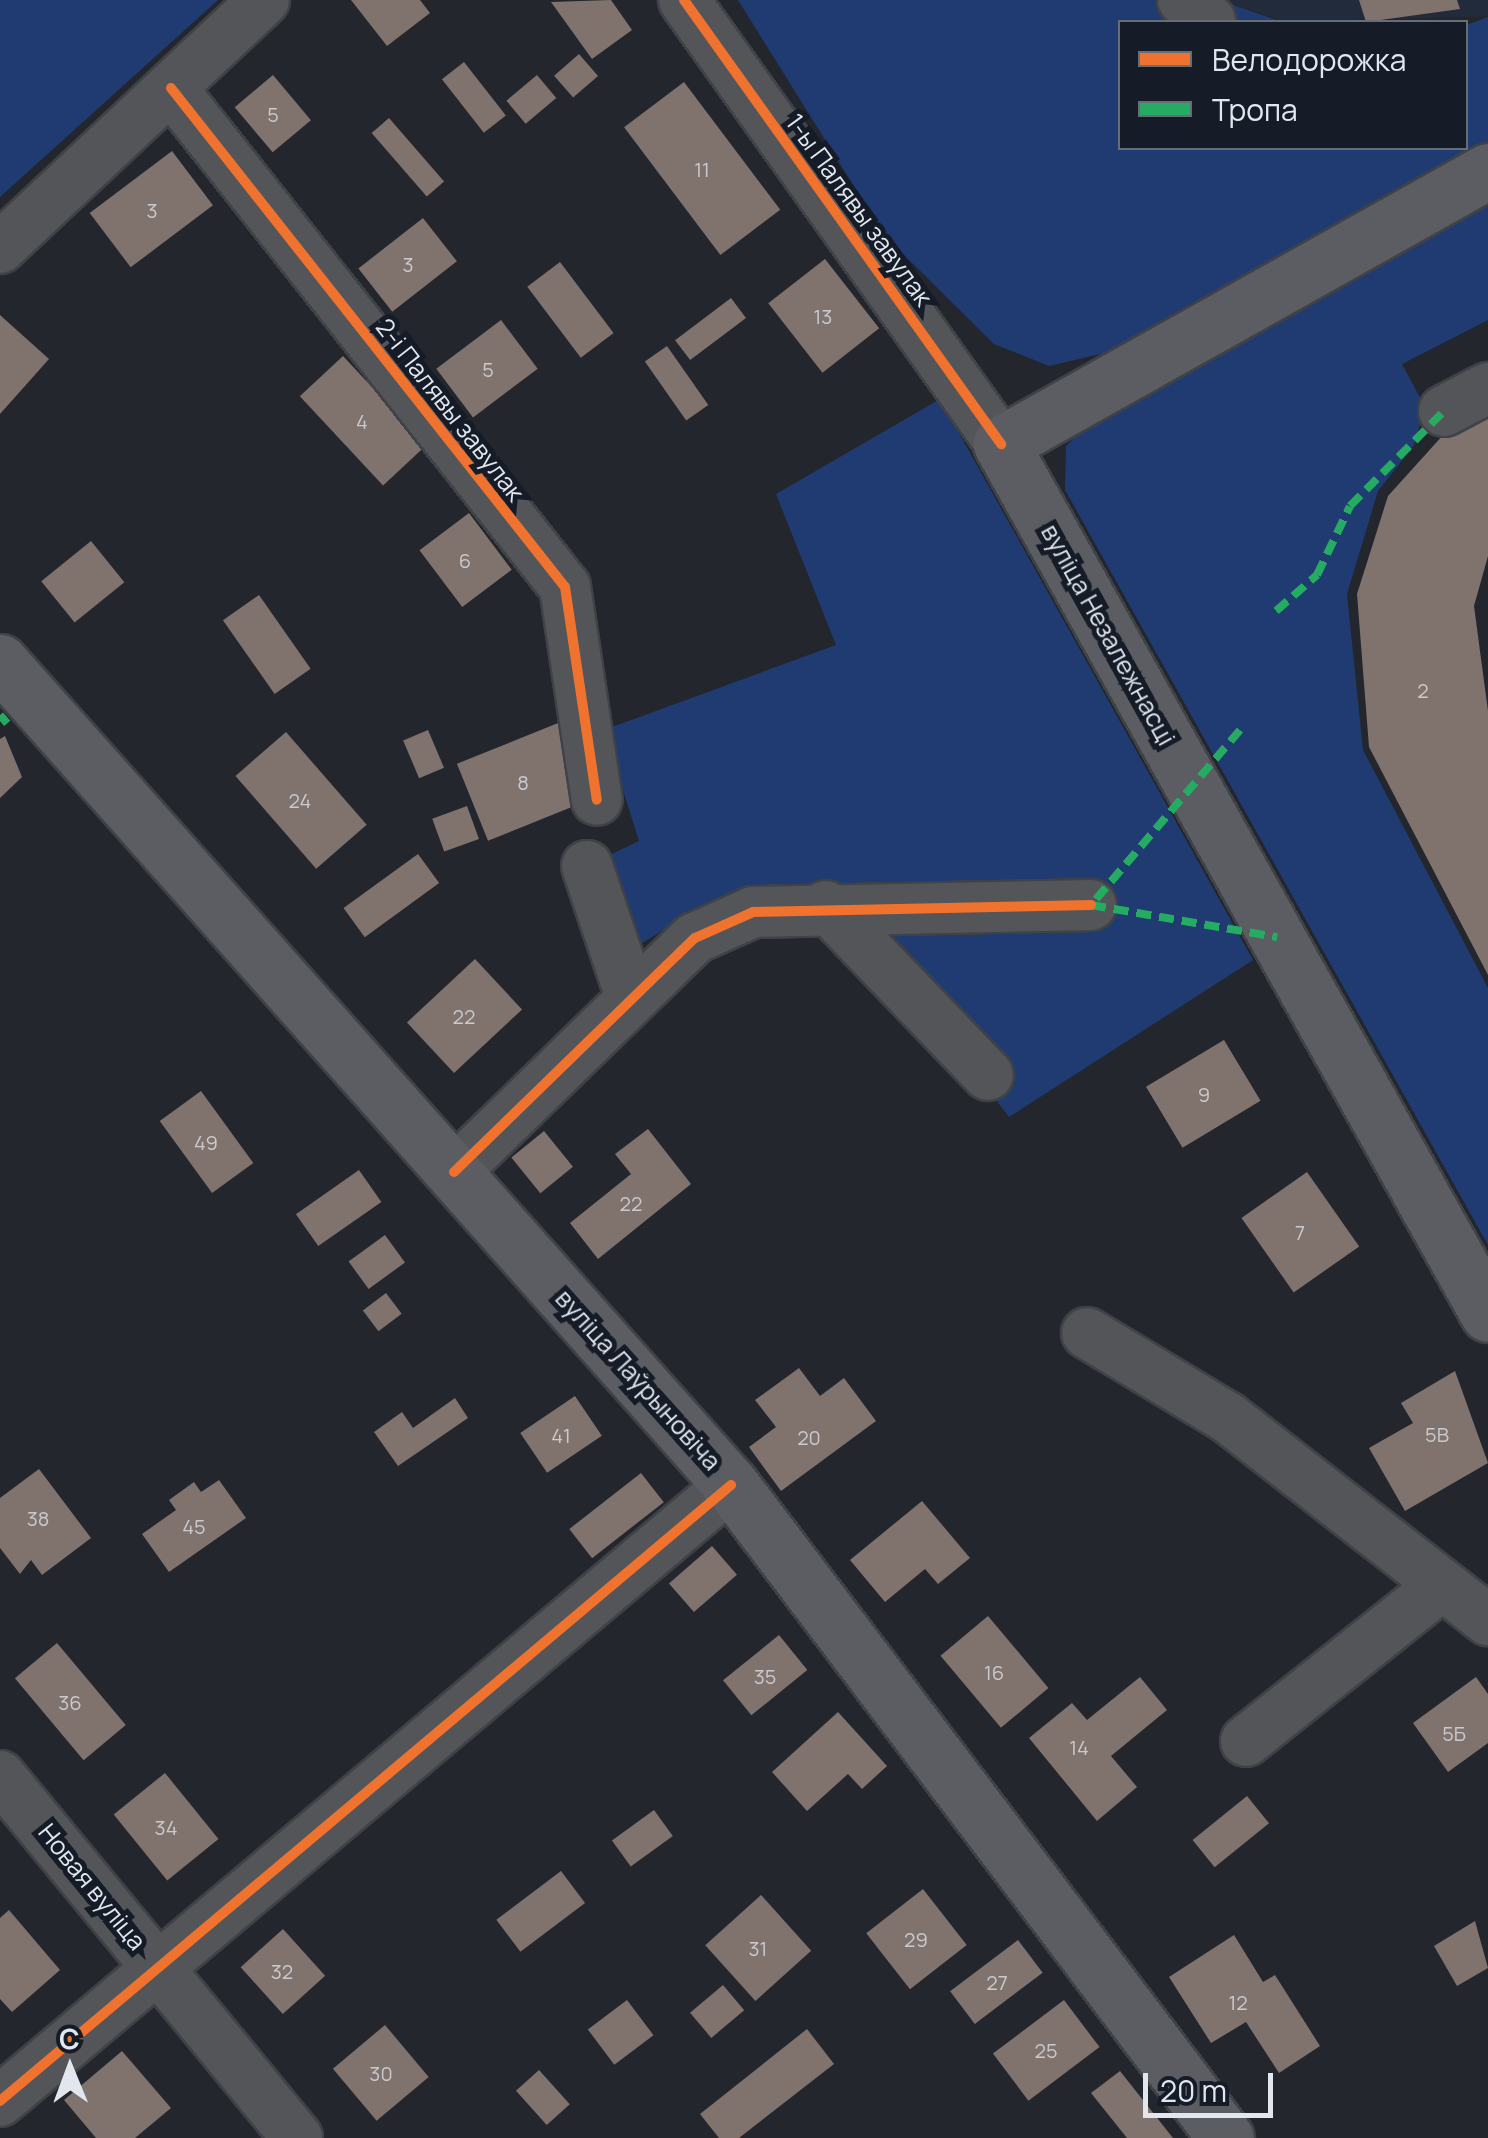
<!DOCTYPE html>
<html>
<head>
<meta charset="utf-8">
<style>
  body { margin:0 }
  #map { position:relative; width:1488px; height:2138px; overflow:hidden; background:#23262d; font-family:Manrope,sans-serif }
  div>[style] { position:absolute }
  [style*='--x'] { left:calc(var(--x)*1px); top:calc(var(--y)*1px); width:calc(var(--w)*1px); rotate:calc(var(--a)*1deg) }
  .built>* { inset:0; background:#222b3b }
  .green>* { inset:0; background:#203b71 }
  .building>* { inset:0; background:#80736d; transform-origin:0 0 }
  .roads { filter:drop-shadow(2px 0 #3f4247) drop-shadow(-2px 0 #3f4247) drop-shadow(0 2px #3f4247) drop-shadow(0 -2px #3f4247) }
  .minor>* { height:50px; margin:-25px; padding:0 25px; transform-origin:25px; border-radius:25px; background:#535558 }
  .major>* { height:55px; margin:-27.5px; padding:0 27.5px; transform-origin:27.5px; border-radius:27.5px; background:#5c5d62 }
  .quiet>* { height:8px; margin-top:-4px; transform-origin:0; background:repeating-linear-gradient(90deg,#26ab63 0 15px,transparent 0 23px) }
  .cycleway>* { height:10px; margin:-5px; padding:0 5px; transform-origin:5px; border-radius:5px; background:#ef722f }
  span { translate:-50% -50%; white-space:nowrap; text-align:center; line-height:1.15; -webkit-text-stroke:10px #151c27; paint-order:stroke }
  .number-label { font-size:20px; color:#cac9ce }
  .number-label span { -webkit-text-stroke-width:0 }
  .street-label { font-size:25px; color:#e2e6ef }
  .legend { position:absolute; left:1118px; top:20px; width:350px; height:130px; box-sizing:border-box; background:#151c27; border:2px solid #676d77; margin:0; padding:12px 18px; list-style:none; font-size:30px; color:#e2e6ef }
  .legend li { display:flex; align-items:center; gap:20px; height:50px }
  .legend b { width:50px; border:2px solid #676d77 }
  .north { position:absolute; left:20px; top:2018px; width:100px; height:100px; -webkit-text-stroke:8px #151c27; paint-order:stroke; rotate:359deg; font-size:28px; font-weight:700; line-height:40px; text-align:center; color:#e2e6ef }
  .north::after { content:''; display:block; margin:auto; width:35px; height:45px; background:#e2e6ef; clip-path:polygon(50% 0,100% 100%,50% 72%,0 100%) }
  .scale { position:absolute; left:1143px; top:2073px; width:130px; height:45px; box-sizing:border-box; border:5px solid #e2e6ef; border-top:0; padding-left:12px; font-size:30px; line-height:35px; white-space:nowrap; color:#e2e6ef; -webkit-text-stroke:8px #151c27; paint-order:stroke }
</style>
</head>
<body>
<div id="map">
  <div class="built">
    <i style="clip-path:polygon(1219px 0,1488px 0,1488px 16px,1286px 22px)"></i>
  </div>
  <div class="green">
    <i style="clip-path:polygon(0 0,218px 0,0 197px)"></i>
    <i style="clip-path:polygon(738px 0,1219px 0,1282px 22px,1120px 22px,1120px 148px,1466px 148px,1466px 25px,1488px 17px,1488px 142px,1113px 351px,1049px 366px,994px 344px,885px 236px)"></i>
    <i style="clip-path:polygon(1488px 204px,1488px 320px,1402px 364px,1425px 407px,1414px 445px,1378px 491px,1347px 594px,1363px 750px,1488px 988px,1488px 1245px,1065px 490px,1066px 446px,1079px 433px)"></i>
    <i style="clip-path:polygon(940px 399px,1253px 960px,1009px 1117px,836px 890px,686px 916px,631px 950px,599px 860px,639px 841px,604px 730px,836px 645px,776px 494px)"></i>
  </div>
  <div class="building">
    <i style="clip-path:polygon(351px 0,420px 0,430px 13px,387px 46px)"></i>
    <i style="clip-path:polygon(611px 0,632px 30px,592px 59px,551px 2px)"></i>
    <i style="clip-path:polygon(1359px 0,1457px 0,1460px 9px,1366px 22px)"></i>
    <i style="left:579px;top:54px;width:29px;height:33px;rotate:49deg"></i>
    <i style="left:464px;top:62px;width:68px;height:28px;rotate:52deg"></i>
    <i style="left:273px;top:75px;width:59px;height:50px;rotate:50deg"></i>
    <i style="left:537px;top:75px;width:30px;height:40px;rotate:50deg"></i>
    <i style="left:684px;top:82px;width:160px;height:75px;rotate:53deg"></i>
    <i style="left:389px;top:118px;width:84px;height:23px;rotate:49deg"></i>
    <i style="left:172px;top:151px;width:68px;height:103px;rotate:53deg"></i>
    <i style="left:423px;top:218px;width:55px;height:82px;rotate:52deg"></i>
    <i style="left:825px;top:259px;width:88px;height:72px;rotate:52deg"></i>
    <i style="left:560px;top:262px;width:89px;height:41px;rotate:53deg"></i>
    <i style="left:731px;top:298px;width:25px;height:70px;rotate:53deg"></i>
    <i style="clip-path:polygon(0 315px,49px 359px,0 414px)"></i>
    <i style="left:501px;top:320px;width:61px;height:81px;rotate:53deg"></i>
    <i style="left:667px;top:346px;width:72px;height:27px;rotate:55deg"></i>
    <i style="left:343px;top:356px;width:122px;height:59px;rotate:47deg"></i>
    <i style="clip-path:polygon(1488px 412px,1488px 556px,1474px 606px,1488px 711px,1488px 975px,1369px 747px,1357px 594px,1388px 496px,1444px 434px)"></i>
    <i style="left:469px;top:513px;width:71px;height:62px;rotate:53deg"></i>
    <i style="left:91px;top:541px;width:53px;height:64px;rotate:51deg"></i>
    <i style="left:259px;top:595px;width:90px;height:44px;rotate:55deg"></i>
    <i style="left:558px;top:723px;width:83px;height:109px;rotate:68deg"></i>
    <i style="left:428px;top:730px;width:41px;height:27px;rotate:67deg"></i>
    <i style="left:286px;top:732px;width:123px;height:67px;rotate:49deg"></i>
    <i style="clip-path:polygon(5px 736px,22px 777px,0 798px,0 739px)"></i>
    <i style="left:467px;top:806px;width:35px;height:37px;rotate:70deg"></i>
    <i style="left:418px;top:854px;width:36px;height:92px;rotate:54deg"></i>
    <i style="left:475px;top:959px;width:69px;height:93px;rotate:47deg"></i>
    <i style="left:1224px;top:1040px;width:71px;height:91px;rotate:59deg"></i>
    <i style="left:201px;top:1091px;width:89px;height:51px;rotate:54deg"></i>
    <i style="clip-path:polygon(648px 1129px,691px 1184px,598px 1259px,570px 1223px,631px 1174px,615px 1154px)"></i>
    <i style="left:544px;top:1131px;width:46px;height:42px;rotate:51deg"></i>
    <i style="left:359px;top:1170px;width:39px;height:77px;rotate:55deg"></i>
    <i style="left:1307px;top:1172px;width:91px;height:80px;rotate:55deg"></i>
    <i style="left:385px;top:1235px;width:34px;height:45px;rotate:54deg"></i>
    <i style="left:386px;top:1293px;width:26px;height:29px;rotate:53deg"></i>
    <i style="clip-path:polygon(799px 1368px,820px 1396px,844px 1378px,876px 1421px,781px 1491px,749px 1447px,776px 1427px,755px 1400px)"></i>
    <i style="clip-path:polygon(1455px 1371px,1488px 1463px,1405px 1511px,1369px 1448px,1413px 1423px,1401px 1403px)"></i>
    <i style="left:575px;top:1396px;width:48px;height:66px;rotate:56deg"></i>
    <i style="clip-path:polygon(455px 1398px,468px 1418px,398px 1466px,374px 1432px,402px 1412px,413px 1428px)"></i>
    <i style="clip-path:polygon(39px 1469px,91px 1538px,42px 1575px,31px 1560px,20px 1574px,0 1548px,0 1498px)"></i>
    <i style="left:641px;top:1473px;width:37px;height:91px;rotate:52deg"></i>
    <i style="clip-path:polygon(219px 1480px,246px 1518px,169px 1572px,142px 1534px,176px 1510px,169px 1500px,194px 1482px,201px 1492px)"></i>
    <i style="clip-path:polygon(922px 1501px,970px 1558px,938px 1584px,925px 1569px,885px 1602px,850px 1560px)"></i>
    <i style="left:712px;top:1546px;width:38px;height:57px;rotate:49deg"></i>
    <i style="left:988px;top:1616px;width:94px;height:62px;rotate:50deg"></i>
    <i style="left:779px;top:1635px;width:45px;height:72px;rotate:51deg"></i>
    <i style="left:57px;top:1643px;width:107px;height:55px;rotate:50deg"></i>
    <i style="clip-path:polygon(1140px 1677px,1167px 1710px,1111px 1756px,1137px 1787px,1097px 1821px,1029px 1738px,1072px 1703px,1087px 1720px)"></i>
    <i style="clip-path:polygon(1476px 1677px,1488px 1694px,1488px 1743px,1448px 1772px,1413px 1723px)"></i>
    <i style="clip-path:polygon(838px 1712px,887px 1766px,862px 1789px,848px 1774px,807px 1811px,772px 1772px)"></i>
    <i style="left:165px;top:1773px;width:85px;height:66px;rotate:51deg"></i>
    <i style="left:1247px;top:1796px;width:35px;height:70px;rotate:51deg"></i>
    <i style="left:654px;top:1810px;width:32px;height:52px;rotate:54deg"></i>
    <i style="left:561px;top:1871px;width:40px;height:81px;rotate:53deg"></i>
    <i style="left:923px;top:1889px;width:71px;height:72px;rotate:52deg"></i>
    <i style="left:761px;top:1895px;width:75px;height:75px;rotate:48deg"></i>
    <i style="clip-path:polygon(9px 1910px,60px 1970px,12px 2012px,0 1999px,0 1918px)"></i>
    <i style="clip-path:polygon(1475px 1921px,1488px 1968px,1457px 1986px,1434px 1946px)"></i>
    <i style="left:283px;top:1929px;width:63px;height:57px;rotate:48deg"></i>
    <i style="clip-path:polygon(1234px 1935px,1263px 1982px,1275px 1975px,1320px 2046px,1279px 2073px,1246px 2022px,1211px 2043px,1169px 1977px)"></i>
    <i style="left:1018px;top:1940px;width:41px;height:85px;rotate:53deg"></i>
    <i style="left:723px;top:1985px;width:33px;height:43px;rotate:50deg"></i>
    <i style="left:627px;top:2000px;width:44px;height:49px;rotate:53deg"></i>
    <i style="left:1064px;top:2000px;width:59px;height:89px;rotate:53deg"></i>
    <i style="left:385px;top:2025px;width:68px;height:68px;rotate:50deg"></i>
    <i style="clip-path:polygon(807px 2029px,834px 2064px,739px 2138px,719px 2138px,700px 2114px)"></i>
    <i style="clip-path:polygon(122px 2051px,171px 2108px,135px 2138px,96px 2138px,64px 2100px)"></i>
    <i style="left:539px;top:2070px;width:46px;height:31px;rotate:48deg"></i>
    <i style="clip-path:polygon(1120px 2071px,1173px 2138px,1127px 2138px,1091px 2093px)"></i>
  </div>
  <div class="roads">
    <div class="minor">
      <i style="--x:684;--y:0;--w:546;--a:54.47"></i>
      <i style="--x:1183;--y:0;--w:34;--a:37"></i>
      <i style="--x:171;--y:88;--w:636;--a:51.71"></i>
      <i style="--x:565;--y:587;--w:215;--a:81.5"></i>
      <i style="--x:0;--y:248;--w:362;--a:-43.2"></i>
      <i style="--x:1444;--y:411;--w:50;--a:-27.6"></i>
      <i style="--x:587;--y:866;--w:135;--a:71.4"></i>
      <i style="--x:826;--y:906;--w:234;--a:46.2"></i>
      <i style="--x:454;--y:1172;--w:336;--a:-44.2"></i>
      <i style="--x:695;--y:938;--w:64;--a:-24.1"></i>
      <i style="--x:753;--y:912;--w:338;--a:-1.2"></i>
      <i style="--x:1087;--y:1333;--w:163;--a:31"></i>
      <i style="--x:1227;--y:1417;--w:331;--a:37.9"></i>
      <i style="--x:1246;--y:1741;--w:249;--a:-38.5"></i>
      <i style="--x:0;--y:1776;--w:468;--a:50.6"></i>
      <i style="--x:0;--y:2101;--w:956;--a:-40.12"></i>
    </div>
    <div class="major">
      <i style="--x:1488;--y:171;--w:558;--a:150.73"></i>
      <i style="--x:1001;--y:444;--w:997;--a:60.76"></i>
      <i style="--x:0;--y:662;--w:1101;--a:48.39"></i>
      <i style="--x:731;--y:1485;--w:819;--a:52.84"></i>
    </div>
  </div>
  <div class="quiet">
    <i style="--x:1276;--y:611;--w:55;--a:-41.3"></i>
    <i style="--x:1317;--y:575;--w:76;--a:-64.4"></i>
    <i style="--x:1350;--y:506;--w:134;--a:-45.3"></i>
    <i style="--x:0;--y:715;--w:11;--a:49"></i>
    <i style="--x:1240;--y:730;--w:230;--a:130.4"></i>
    <i style="--x:1091;--y:905;--w:189;--a:9.8"></i>
  </div>
  <div class="cycleway">
    <i style="--x:684;--y:0;--w:546;--a:54.47"></i>
    <i style="--x:171;--y:88;--w:636;--a:51.71"></i>
    <i style="--x:565;--y:587;--w:215;--a:81.5"></i>
    <i style="--x:454;--y:1172;--w:336;--a:-44.2"></i>
    <i style="--x:695;--y:938;--w:64;--a:-24.1"></i>
    <i style="--x:753;--y:912;--w:338;--a:-1.2"></i>
    <i style="--x:0;--y:2101;--w:956;--a:-40.12"></i>
  </div>
  <div class="number-label">
    <span style="left:273px;top:114px">5</span>
    <span style="left:702px;top:169px">11</span>
    <span style="left:152px;top:210px">3</span>
    <span style="left:408px;top:264px">3</span>
    <span style="left:823px;top:316px">13</span>
    <span style="left:488px;top:369px">5</span>
    <span style="left:362px;top:421px">4</span>
    <span style="left:465px;top:560px">6</span>
    <span style="left:1423px;top:690px">2</span>
    <span style="left:523px;top:782px">8</span>
    <span style="left:300px;top:800px">24</span>
    <span style="left:464px;top:1016px">22</span>
    <span style="left:1204px;top:1094px">9</span>
    <span style="left:206px;top:1142px">49</span>
    <span style="left:631px;top:1203px">22</span>
    <span style="left:1300px;top:1232px">7</span>
    <span style="left:1437px;top:1434px">5В</span>
    <span style="left:561px;top:1435px">41</span>
    <span style="left:809px;top:1437px">20</span>
    <span style="left:38px;top:1518px">38</span>
    <span style="left:194px;top:1526px">45</span>
    <span style="left:994px;top:1672px">16</span>
    <span style="left:765px;top:1676px">35</span>
    <span style="left:70px;top:1702px">36</span>
    <span style="left:1454px;top:1733px">5Б</span>
    <span style="left:1079px;top:1747px">14</span>
    <span style="left:166px;top:1827px">34</span>
    <span style="left:916px;top:1939px">29</span>
    <span style="left:758px;top:1948px">31</span>
    <span style="left:282px;top:1971px">32</span>
    <span style="left:997px;top:1982px">27</span>
    <span style="left:1238px;top:2002px">12</span>
    <span style="left:1046px;top:2050px">25</span>
    <span style="left:381px;top:2073px">30</span>
  </div>
  <div class="street-label">
    <span style="left:859px;top:210px;rotate:54deg">1-ы Палявы завулак</span>
    <span style="left:450px;top:410px;rotate:52deg">2-і Палявы завулак</span>
    <span style="left:1108px;top:635px;rotate:61deg">вуліца Незалежнасці</span>
    <span style="left:638px;top:1380px;rotate:48deg">вуліца Лаўрыновіча</span>
    <span style="left:92px;top:1887px;rotate:51deg">Новая вуліца</span>
  </div>
  <ul class="legend">
  <li><b style="height:12px;background:#ef722f"></b>Велодорожка</li>
  <li><b style="height:12px;background:#26ab63"></b>Тропа</li>
  </ul>
  <div class="north">С</div>
  <div class="scale">20 m</div>
</div>
</body>
</html>
